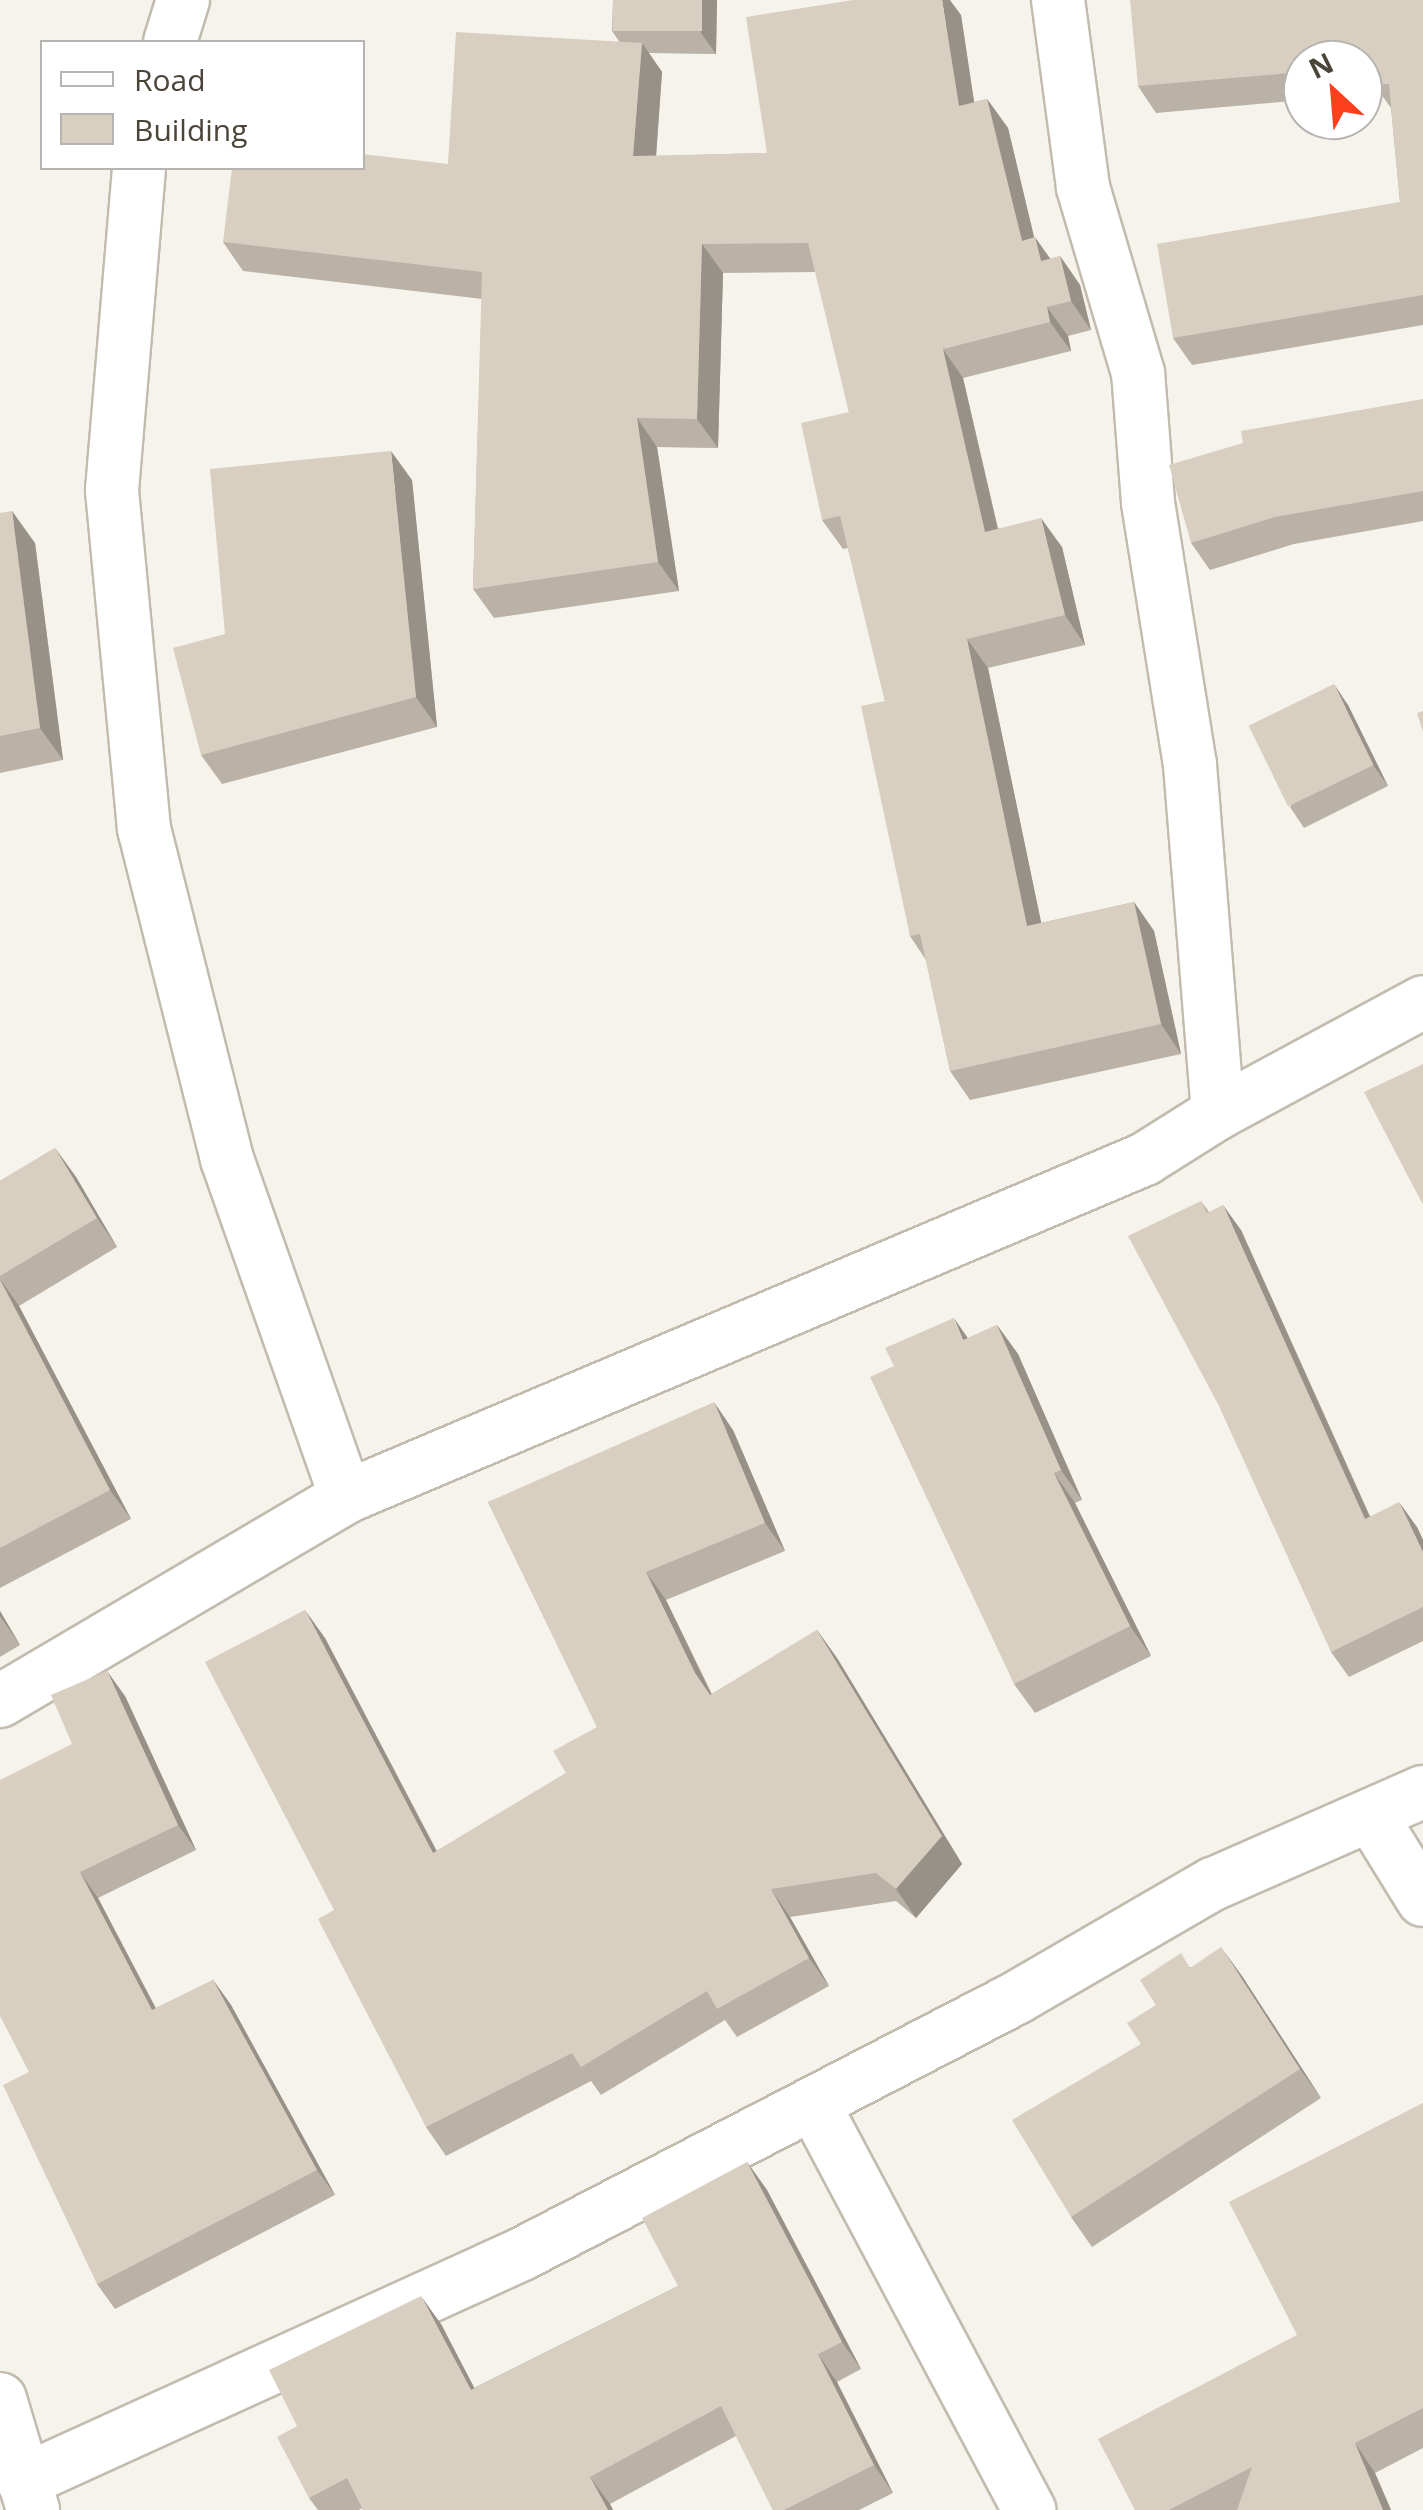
<!DOCTYPE html>
<html>
<head>
<meta charset="utf-8">
<style>
  body { margin:0 }
  #map { position:relative; width:1423px; height:2510px; overflow:hidden; background:#f6f3ec; font-family:"Open Sans",sans-serif }
  div>[style] { position:absolute }
  [style*='--x'] { left:calc(var(--x)*1px); top:calc(var(--y)*1px); width:calc(var(--w)*1px); rotate:calc(var(--a)*1deg) }
  .roads { filter:drop-shadow(2px 0 #c2bbae) drop-shadow(-2px 0 #c2bbae) drop-shadow(0 2px #c2bbae) drop-shadow(0 -2px #c2bbae) }
  .street>* { height:52px; margin:-26px; padding:0 26px; transform-origin:26px; border-radius:26px; background:#fff }
  .wall>* { inset:0; background:#bab2a6 }
  .shaded-wall>* { inset:0; background:#979187 }
  .building>* { inset:0; background:#d8cfc1; transform-origin:0 0 }
  span { translate:-50% -50%; white-space:nowrap; text-align:center; line-height:1.15; -webkit-text-stroke:8px #fff; paint-order:stroke }
  .legend { position:absolute; left:40px; top:40px; width:325px; height:130px; box-sizing:border-box; background:#fff; border:2px solid #b7b4b0; margin:0; padding:12px 18px; list-style:none; font-size:30px; color:#4b4439 }
  .legend li { display:flex; align-items:center; gap:20px; height:50px }
  .legend b { width:50px; border:2px solid #b7b4b0 }
  .north { position:absolute; left:1283px; top:40px; width:100px; height:100px; box-sizing:border-box; background:#fff; border:2px solid #b7b4b0; border-radius:50%; rotate:334deg; font-size:28px; font-weight:700; line-height:40px; text-align:center; color:#4b4439 }
  .north::after { content:''; display:block; margin:auto; width:35px; height:45px; background:#fc3f1d; clip-path:polygon(50% 0,100% 100%,50% 72%,0 100%) }
</style>
</head>
<body>
<div id="map">
  <div class="roads">
    <div class="street">
      <i style="--x:170;--y:42;--w:44;--a:-72.8"></i>
      <i style="--x:1218;--y:1113;--w:233;--a:-28.4"></i>
      <i style="--x:346;--y:1497;--w:868;--a:-22.93"></i>
      <i style="--x:1145;--y:1159;--w:86;--a:-32.2"></i>
      <i style="--x:1218;--y:1113;--w:349;--a:-94.6"></i>
      <i style="--x:1190;--y:765;--w:266;--a:-99.1"></i>
      <i style="--x:1148;--y:502;--w:129;--a:-94.4"></i>
      <i style="--x:1138;--y:373;--w:194;--a:-106.5"></i>
      <i style="--x:1083;--y:187;--w:189;--a:-97.6"></i>
      <i style="--x:0;--y:1701;--w:402;--a:-30.5"></i>
      <i style="--x:346;--y:1497;--w:358;--a:-109.4"></i>
      <i style="--x:227;--y:1159;--w:340;--a:-104.1"></i>
      <i style="--x:144;--y:829;--w:341;--a:-95.4"></i>
      <i style="--x:112;--y:490;--w:323;--a:-85.2"></i>
      <i style="--x:1373;--y:1819;--w:95;--a:58.3"></i>
      <i style="--x:814;--y:2105;--w:459;--a:62"></i>
      <i style="--x:0;--y:2399;--w:116;--a:73.4"></i>
      <i style="--x:23;--y:2481;--w:548;--a:-24.46"></i>
      <i style="--x:522;--y:2254;--w:556;--a:-27.39"></i>
      <i style="--x:1016;--y:1998;--w:228;--a:-30.1"></i>
      <i style="--x:1213;--y:1884;--w:229;--a:-23.7"></i>
    </div>
  </div>
  <div class="wall">
    <i style="clip-path:polygon(613px 0,717px 0,716px 54px,649px 53px,662px 72px,656px 156px,767px 153px,961px 15px,974px 102px,987px 99px,1008px 128px,1034px 238px,1050px 259px,1060px 256px,1080px 285px,1091px 330px,1068px 336px,1071px 351px,963px 378px,998px 528px,1062px 547px,1085px 645px,988px 668px,1041px 923px,1134px 902px,1154px 931px,1181px 1054px,970px 1100px,950px 1071px,926px 960px,910px 936px,885px 701px,848px 548px,843px 549px,822px 520px,849px 412px,816px 272px,723px 273px,718px 448px,657px 447px,679px 591px,494px 618px,473px 589px,482px 299px,243px 271px,223px 242px,448px 164px,619px 41px,612px 31px)"></i>
    <i style="clip-path:polygon(1423px 0,1423px 325px,1192px 365px,1173px 338px,1400px 202px,1391px 108px,1381px 94px,1363px 95px,1363px 60px,1303px 60px,1303px 100px,1156px 113px,1138px 86px)"></i>
    <i style="clip-path:polygon(1423px 399px,1423px 521px,1294px 544px,1210px 570px,1191px 543px)"></i>
    <i style="clip-path:polygon(412px 480px,437px 727px,222px 784px,201px 755px,225px 634px)"></i>
    <i style="clip-path:polygon(0 513px,35px 543px,63px 760px,0 773px)"></i>
    <i style="clip-path:polygon(1348px 705px,1388px 786px,1304px 828px,1290px 807px)"></i>
    <i style="clip-path:polygon(55px 1148px,76px 1177px,117px 1247px,19px 1306px,131px 1519px,0 1588px,0 1181px)"></i>
    <i style="clip-path:polygon(1201px 1201px,1209px 1212px,1241px 1230px,1370px 1516px,1417px 1527px,1423px 1540px,1423px 1641px,1349px 1677px,1331px 1652px)"></i>
    <i style="clip-path:polygon(997px 1325px,1018px 1354px,1082px 1500px,1075px 1503px,1151px 1656px,1035px 1713px,1014px 1684px,968px 1338px)"></i>
    <i style="clip-path:polygon(733px 1430px,785px 1551px,666px 1600px,712px 1694px,817px 1630px,837px 1658px,962px 1864px,916px 1918px,896px 1901px,790px 1917px,829px 1986px,737px 2037px,725px 2020px,601px 2095px,591px 2081px,446px 2156px,426px 2127px,334px 1910px,325px 1638px,437px 1851px,566px 1773px,597px 1727px,488px 1502px)"></i>
    <i style="clip-path:polygon(0 1611px,20px 1645px,0 1657px)"></i>
    <i style="clip-path:polygon(125px 1696px,196px 1850px,98px 1898px,156px 2008px,213px 1980px,231px 2005px,335px 2195px,115px 2309px,97px 2284px,29px 2072px,72px 1744px)"></i>
    <i style="clip-path:polygon(1190px 1967px,1242px 1976px,1321px 2098px,1092px 2247px,1071px 2217px,1156px 2005px)"></i>
    <i style="clip-path:polygon(1423px 2103px,1423px 2448px,1375px 2473px,1391px 2510px,1135px 2510px,1297px 2335px)"></i>
    <i style="clip-path:polygon(747px 2162px,767px 2190px,861px 2369px,837px 2382px,893px 2493px,859px 2510px,773px 2510px,736px 2436px,610px 2504px,613px 2510px,363px 2510px,362px 2508px,359px 2510px,318px 2510px,309px 2498px,297px 2426px,441px 2324px,474px 2388px,678px 2286px)"></i>
  </div>
  <div class="shaded-wall">
    <i style="clip-path:polygon(702px 0,717px 0,716px 54px,701px 33px)"></i>
    <i style="clip-path:polygon(942px 0,950px 0,961px 15px,979px 135px,959px 106px)"></i>
    <i style="clip-path:polygon(642px 43px,662px 72px,654px 185px,633px 156px)"></i>
    <i style="clip-path:polygon(987px 99px,1008px 128px,1042px 270px,1022px 241px)"></i>
    <i style="clip-path:polygon(1035px 237px,1056px 267px,1041px 261px)"></i>
    <i style="clip-path:polygon(702px 244px,723px 273px,718px 448px,697px 419px)"></i>
    <i style="clip-path:polygon(1060px 256px,1080px 285px,1091px 330px,1071px 301px)"></i>
    <i style="clip-path:polygon(1047px 307px,1068px 336px,1071px 351px,1050px 322px)"></i>
    <i style="clip-path:polygon(943px 349px,963px 378px,1005px 561px,985px 532px)"></i>
    <i style="clip-path:polygon(637px 418px,657px 447px,679px 591px,658px 562px)"></i>
    <i style="clip-path:polygon(391px 451px,412px 480px,437px 727px,416px 697px)"></i>
    <i style="clip-path:polygon(12px 511px,35px 543px,63px 760px,40px 728px)"></i>
    <i style="clip-path:polygon(1041px 518px,1062px 547px,1085px 645px,1065px 615px)"></i>
    <i style="clip-path:polygon(967px 639px,988px 668px,1048px 955px,1027px 926px)"></i>
    <i style="clip-path:polygon(1334px 684px,1348px 705px,1388px 786px,1373px 765px)"></i>
    <i style="clip-path:polygon(1134px 902px,1154px 931px,1181px 1054px,1161px 1024px)"></i>
    <i style="clip-path:polygon(55px 1148px,76px 1177px,117px 1247px,97px 1218px)"></i>
    <i style="clip-path:polygon(1223px 1205px,1241px 1230px,1382px 1544px,1365px 1519px)"></i>
    <i style="clip-path:polygon(0 1279px,19px 1306px,131px 1519px,110px 1490px)"></i>
    <i style="clip-path:polygon(954px 1318px,974px 1347px,963px 1340px)"></i>
    <i style="clip-path:polygon(997px 1325px,1018px 1354px,1082px 1500px,1061px 1470px)"></i>
    <i style="clip-path:polygon(714px 1402px,733px 1430px,785px 1551px,765px 1523px)"></i>
    <i style="clip-path:polygon(1054px 1473px,1075px 1503px,1151px 1656px,1130px 1626px)"></i>
    <i style="clip-path:polygon(1399px 1502px,1417px 1527px,1423px 1540px,1423px 1552px)"></i>
    <i style="clip-path:polygon(646px 1572px,666px 1600px,715px 1702px,729px 1724px,695px 1673px)"></i>
    <i style="clip-path:polygon(305px 1610px,325px 1638px,452px 1881px,433px 1853px)"></i>
    <i style="clip-path:polygon(0 1611px,20px 1645px,0 1616px)"></i>
    <i style="clip-path:polygon(817px 1630px,837px 1658px,962px 1864px,916px 1918px,896px 1889px)"></i>
    <i style="clip-path:polygon(107px 1671px,125px 1696px,196px 1850px,178px 1825px)"></i>
    <i style="clip-path:polygon(80px 1872px,98px 1898px,170px 2036px,152px 2010px)"></i>
    <i style="clip-path:polygon(771px 1889px,790px 1917px,829px 1986px,809px 1958px)"></i>
    <i style="clip-path:polygon(1221px 1947px,1242px 1976px,1321px 2098px,1300px 2069px)"></i>
    <i style="clip-path:polygon(213px 1980px,231px 2005px,335px 2195px,317px 2170px)"></i>
    <i style="clip-path:polygon(747px 2162px,767px 2190px,861px 2369px,842px 2342px)"></i>
    <i style="clip-path:polygon(421px 2296px,441px 2324px,490px 2418px,471px 2390px)"></i>
    <i style="clip-path:polygon(818px 2354px,837px 2382px,893px 2493px,874px 2465px)"></i>
    <i style="clip-path:polygon(1355px 2443px,1375px 2473px,1391px 2510px,1383px 2510px)"></i>
    <i style="clip-path:polygon(590px 2477px,610px 2504px,613px 2510px,608px 2510px)"></i>
  </div>
  <div class="building">
    <i style="left:613px;top:0;width:89px;height:31px"></i>
    <i style="clip-path:polygon(853px 0,942px 0,959px 106px,987px 99px,1022px 241px,1035px 237px,1041px 261px,1060px 256px,1071px 301px,1047px 307px,1050px 322px,943px 349px,985px 532px,1041px 518px,1065px 615px,967px 639px,1027px 926px,1134px 902px,1161px 1024px,950px 1071px,920px 934px,910px 936px,861px 706px,885px 701px,840px 516px,822px 520px,801px 423px,849px 412px,808px 243px,702px 244px,697px 419px,637px 418px,658px 562px,473px 589px,482px 272px,223px 242px,232px 168px,362px 168px,362px 154px,448px 164px,456px 32px,642px 43px,633px 156px,767px 153px,746px 17px)"></i>
    <i style="clip-path:polygon(1130px 0,1423px 0,1423px 295px,1173px 338px,1157px 244px,1400px 202px,1389px 84px,1375px 85px,1373px 66px,1363px 67px,1363px 60px,1303px 60px,1303px 72px,1138px 86px)"></i>
    <i style="clip-path:polygon(1423px 399px,1423px 491px,1275px 517px,1191px 543px,1169px 465px,1243px 443px,1241px 431px)"></i>
    <i style="clip-path:polygon(391px 451px,416px 697px,201px 755px,173px 648px,225px 634px,210px 469px)"></i>
    <i style="clip-path:polygon(12px 511px,40px 728px,0 736px,0 513px)"></i>
    <i style="left:1334px;top:684px;width:90px;height:95px;rotate:64deg"></i>
    <i style="clip-path:polygon(1423px 711px,1423px 732px,1417px 713px)"></i>
    <i style="clip-path:polygon(1423px 1064px,1423px 1205px,1364px 1092px)"></i>
    <i style="clip-path:polygon(55px 1148px,97px 1218px,0 1276px,0 1181px)"></i>
    <i style="clip-path:polygon(1201px 1201px,1207px 1213px,1223px 1205px,1365px 1519px,1399px 1502px,1423px 1552px,1423px 1607px,1331px 1652px,1218px 1404px,1128px 1236px)"></i>
    <i style="clip-path:polygon(0 1280px,110px 1490px,0 1548px)"></i>
    <i style="clip-path:polygon(954px 1318px,963px 1340px,997px 1325px,1061px 1470px,1054px 1473px,1130px 1626px,1014px 1684px,870px 1377px,894px 1366px,885px 1348px)"></i>
    <i style="clip-path:polygon(714px 1402px,765px 1523px,646px 1572px,695px 1673px,710px 1695px,817px 1630px,942px 1836px,896px 1889px,876px 1873px,771px 1889px,809px 1958px,717px 2009px,707px 1991px,581px 2067px,572px 2053px,426px 2127px,318px 1919px,334px 1910px,205px 1662px,305px 1610px,433px 1853px,566px 1773px,553px 1751px,597px 1727px,488px 1502px)"></i>
    <i style="clip-path:polygon(107px 1671px,178px 1825px,80px 1872px,152px 2010px,213px 1980px,317px 2170px,97px 2284px,3px 2085px,29px 2072px,0 2016px,0 1780px,72px 1744px,51px 1695px)"></i>
    <i style="clip-path:polygon(1221px 1947px,1300px 2069px,1071px 2217px,1012px 2120px,1141px 2044px,1127px 2023px,1156px 2005px,1140px 1980px,1181px 1953px,1190px 1968px)"></i>
    <i style="clip-path:polygon(1423px 2103px,1423px 2408px,1355px 2443px,1383px 2510px,1237px 2510px,1252px 2467px,1169px 2510px,1135px 2510px,1098px 2439px,1297px 2335px,1229px 2202px)"></i>
    <i style="clip-path:polygon(747px 2162px,842px 2342px,818px 2354px,874px 2465px,784px 2510px,773px 2510px,721px 2406px,590px 2477px,608px 2510px,363px 2510px,347px 2478px,309px 2498px,277px 2437px,297px 2426px,269px 2370px,421px 2296px,471px 2390px,678px 2286px,642px 2218px)"></i>
  </div>
  <ul class="legend">
  <li><b style="height:12px;background:#fff"></b>Road</li>
  <li><b style="height:28px;background:#d8cfc1"></b>Building</li>
  </ul>
  <div class="north">N</div>
</div>
</body>
</html>
